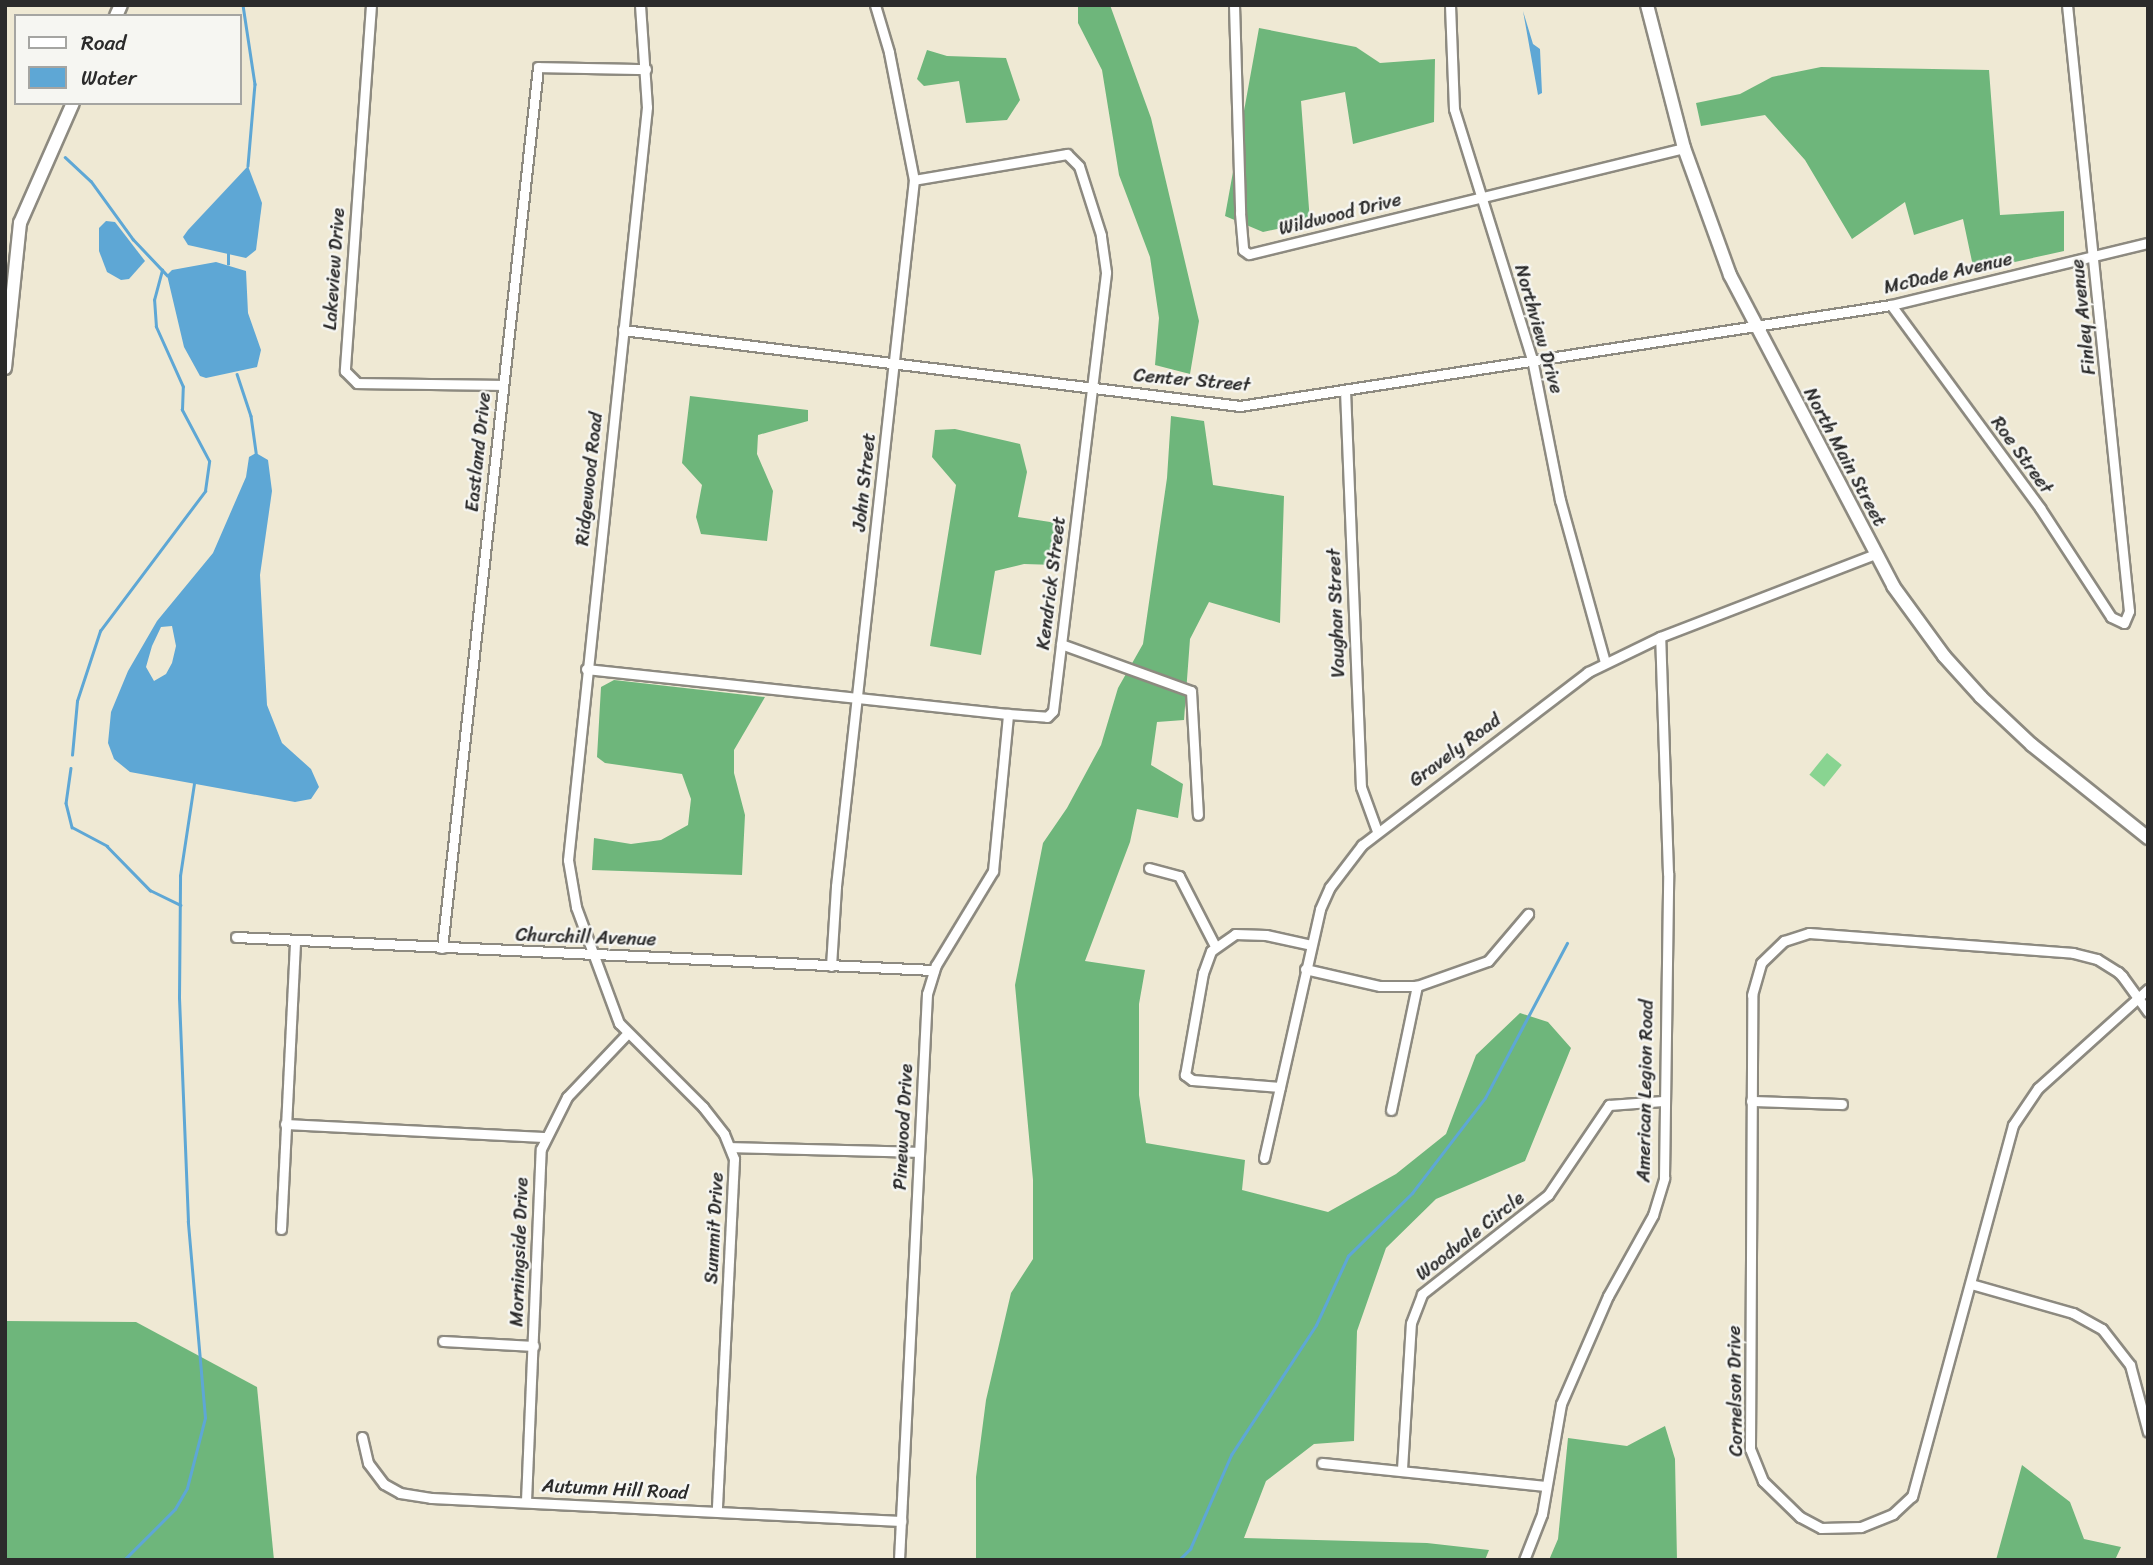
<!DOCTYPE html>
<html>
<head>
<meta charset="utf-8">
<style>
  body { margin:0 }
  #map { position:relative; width:2153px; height:1565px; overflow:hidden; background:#efe9d4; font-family:Sriracha,sans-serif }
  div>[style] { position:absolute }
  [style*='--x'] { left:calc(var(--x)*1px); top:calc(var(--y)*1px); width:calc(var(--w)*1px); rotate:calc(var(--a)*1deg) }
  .green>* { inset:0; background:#89d491; transform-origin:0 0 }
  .forest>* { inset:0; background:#6eb67b }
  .water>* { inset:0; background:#5ea7d5 }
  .stream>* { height:2.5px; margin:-1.25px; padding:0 1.25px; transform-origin:1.25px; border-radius:1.25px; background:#5ea7d5 }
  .roads { filter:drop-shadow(2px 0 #8d8a80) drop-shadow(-2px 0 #8d8a80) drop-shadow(0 2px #8d8a80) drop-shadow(0 -2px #8d8a80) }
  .minor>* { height:9px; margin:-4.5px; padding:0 4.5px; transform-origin:4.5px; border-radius:4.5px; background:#fff }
  .secondary>* { height:12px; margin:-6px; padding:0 6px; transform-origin:6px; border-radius:6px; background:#fff }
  span { translate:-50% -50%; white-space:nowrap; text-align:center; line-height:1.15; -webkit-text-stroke:5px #f6f6f2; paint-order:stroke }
  .street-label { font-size:19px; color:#2b2b2b }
  .frame { position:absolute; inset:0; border:7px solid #2b2b2b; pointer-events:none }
  .legend { position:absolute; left:14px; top:14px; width:228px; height:91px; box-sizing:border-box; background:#f6f6f2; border:2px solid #a5a5a2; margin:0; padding:9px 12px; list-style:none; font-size:21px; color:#2b2b2b }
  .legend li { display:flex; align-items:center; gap:14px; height:35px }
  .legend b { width:35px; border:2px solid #a5a5a2 }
</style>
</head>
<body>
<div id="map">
  <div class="green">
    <i style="left:1827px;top:753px;width:19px;height:28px;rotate:39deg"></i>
  </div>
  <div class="forest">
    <i style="clip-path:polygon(1078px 5px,1110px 5px,1151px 118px,1199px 321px,1190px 374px,1155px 365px,1159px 318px,1150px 257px,1119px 175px,1102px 70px,1078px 23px)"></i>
    <i style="clip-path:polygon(1259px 28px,1356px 47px,1380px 63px,1435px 59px,1434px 122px,1353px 144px,1345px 92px,1301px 101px,1310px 222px,1263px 232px,1225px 216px)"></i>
    <i style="clip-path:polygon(927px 50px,947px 56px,1006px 58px,1020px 100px,1007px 120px,966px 123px,959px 81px,924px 86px,917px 79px)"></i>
    <i style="clip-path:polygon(1821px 67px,1989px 70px,2000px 215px,2064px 211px,2064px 251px,1974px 271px,1963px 219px,1914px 235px,1905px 202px,1852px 239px,1805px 160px,1765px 115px,1701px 126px,1696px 103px,1740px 94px,1772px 77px)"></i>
    <i style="clip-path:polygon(690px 396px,808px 410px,808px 421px,758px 435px,757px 454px,773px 491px,767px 541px,701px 534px,696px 517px,702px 485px,682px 463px)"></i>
    <i style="clip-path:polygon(1171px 416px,1204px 421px,1213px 485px,1284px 496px,1280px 623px,1209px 602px,1190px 639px,1184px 720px,1157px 722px,1151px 765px,1183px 784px,1178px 818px,1137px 809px,1130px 842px,1085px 961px,1145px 970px,1139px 1004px,1139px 1095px,1146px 1143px,1245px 1160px,1242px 1190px,1328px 1212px,1396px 1174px,1446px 1134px,1476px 1055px,1520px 1013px,1548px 1022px,1571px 1048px,1525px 1161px,1436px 1199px,1386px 1248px,1357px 1331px,1354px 1441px,1314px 1444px,1266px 1481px,1244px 1538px,1427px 1543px,1489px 1550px,1485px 1560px,976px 1560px,976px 1477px,986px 1400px,1011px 1293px,1033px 1259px,1033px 1180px,1015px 985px,1043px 843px,1067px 808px,1101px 745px,1118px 688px,1143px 644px,1167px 478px)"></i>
    <i style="clip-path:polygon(955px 429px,1020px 444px,1027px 472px,1018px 517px,1063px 524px,1056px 565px,1024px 564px,995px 571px,981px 655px,930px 646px,956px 485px,932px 457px,935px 430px)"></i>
    <i style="clip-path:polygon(614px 680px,765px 697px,734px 750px,734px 773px,745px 815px,742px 875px,592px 870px,594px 838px,631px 844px,661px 840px,688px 825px,691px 799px,682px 774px,605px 763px,597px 757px,601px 687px)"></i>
    <i style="clip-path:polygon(5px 1321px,136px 1322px,257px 1387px,274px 1560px,5px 1560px)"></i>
    <i style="clip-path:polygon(1665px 1426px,1675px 1459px,1677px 1560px,1549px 1560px,1558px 1539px,1568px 1438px,1627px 1446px)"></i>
    <i style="clip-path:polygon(2022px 1465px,2070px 1502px,2084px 1539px,2121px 1547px,2115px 1560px,1996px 1560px)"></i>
  </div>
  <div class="water">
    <i style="clip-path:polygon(1523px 11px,1533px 44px,1540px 49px,1542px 93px,1538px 95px)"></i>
    <i style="clip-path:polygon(248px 166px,262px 203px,256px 250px,246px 258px,188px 245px,183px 237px,188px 230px)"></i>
    <i style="clip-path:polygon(106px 221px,115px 222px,145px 261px,129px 279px,121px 280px,107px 272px,99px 251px,99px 228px)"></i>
    <i style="clip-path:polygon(216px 262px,246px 271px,248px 313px,261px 350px,257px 367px,206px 378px,200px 376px,184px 347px,167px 275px,172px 270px)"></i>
    <i style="clip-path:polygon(evenodd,256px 453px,268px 460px,272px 491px,260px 575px,267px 705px,282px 743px,311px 769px,319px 787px,311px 799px,295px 802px,130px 772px,114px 759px,108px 743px,111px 712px,128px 671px,157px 621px,213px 553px,246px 477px,249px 457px,256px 453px,172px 626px,176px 646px,172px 663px,166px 674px,154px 681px,146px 667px,152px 646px,161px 627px,172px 626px)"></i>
  </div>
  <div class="stream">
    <i style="--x:243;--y:5;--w:80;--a:81.4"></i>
    <i style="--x:255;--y:84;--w:82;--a:94.9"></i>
    <i style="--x:65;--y:157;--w:35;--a:43"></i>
    <i style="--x:91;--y:181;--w:72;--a:54.1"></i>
    <i style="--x:133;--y:239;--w:50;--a:46.6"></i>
    <i style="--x:228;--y:264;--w:10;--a:-90"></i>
    <i style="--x:237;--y:374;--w:44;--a:71.6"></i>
    <i style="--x:251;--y:416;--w:37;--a:82"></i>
    <i style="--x:72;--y:755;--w:54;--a:-84.7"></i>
    <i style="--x:77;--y:701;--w:74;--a:-71.8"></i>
    <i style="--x:100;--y:631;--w:175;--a:-53.1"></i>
    <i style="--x:205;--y:491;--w:30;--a:-82"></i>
    <i style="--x:209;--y:461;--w:58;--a:-117.9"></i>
    <i style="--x:182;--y:410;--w:23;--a:-88"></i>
    <i style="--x:183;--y:387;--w:66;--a:-114.2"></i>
    <i style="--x:156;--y:327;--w:27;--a:-94"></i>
    <i style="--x:154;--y:300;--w:31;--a:-75"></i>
    <i style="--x:71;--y:768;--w:35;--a:98"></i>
    <i style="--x:66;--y:803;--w:25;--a:76"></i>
    <i style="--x:72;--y:827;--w:40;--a:28"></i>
    <i style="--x:107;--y:846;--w:62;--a:45.7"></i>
    <i style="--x:150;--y:890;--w:34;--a:26"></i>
    <i style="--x:124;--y:1560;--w:72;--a:-45"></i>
    <i style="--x:175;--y:1509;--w:24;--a:-60"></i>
    <i style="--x:187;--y:1488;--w:72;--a:-75.6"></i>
    <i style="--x:205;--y:1418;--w:197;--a:-95"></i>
    <i style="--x:188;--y:1222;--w:224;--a:-92.3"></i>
    <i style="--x:179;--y:998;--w:122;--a:-89.5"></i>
    <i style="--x:180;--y:876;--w:94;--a:-81.4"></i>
    <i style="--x:1179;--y:1560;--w:16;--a:-45"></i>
    <i style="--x:1190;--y:1549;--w:103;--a:-66.4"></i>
    <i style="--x:1231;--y:1455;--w:155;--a:-56.8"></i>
    <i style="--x:1316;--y:1325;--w:76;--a:-65.1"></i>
    <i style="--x:1348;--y:1256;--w:90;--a:-44.5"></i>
    <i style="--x:1412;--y:1193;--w:120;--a:-52.5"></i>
    <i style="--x:1485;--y:1098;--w:175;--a:-62.1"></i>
  </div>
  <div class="roads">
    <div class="minor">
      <i style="--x:371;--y:5;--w:367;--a:94.1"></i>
      <i style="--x:345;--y:371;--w:17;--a:45"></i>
      <i style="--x:357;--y:383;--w:146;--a:0.8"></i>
      <i style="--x:640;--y:5;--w:102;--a:86.1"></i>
      <i style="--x:647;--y:107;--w:757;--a:95.99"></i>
      <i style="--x:568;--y:860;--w:48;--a:80.3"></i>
      <i style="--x:576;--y:907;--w:124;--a:69.7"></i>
      <i style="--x:619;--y:1023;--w:119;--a:45"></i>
      <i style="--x:703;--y:1107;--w:34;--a:52"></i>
      <i style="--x:724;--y:1134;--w:27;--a:68"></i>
      <i style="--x:734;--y:1159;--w:352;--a:92.8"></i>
      <i style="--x:1234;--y:5;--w:208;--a:88.3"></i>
      <i style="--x:1240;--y:213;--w:37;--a:85"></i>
      <i style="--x:1243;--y:250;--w:7;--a:34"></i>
      <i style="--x:1249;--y:254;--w:448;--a:-13.7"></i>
      <i style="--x:1450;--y:5;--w:104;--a:87.8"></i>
      <i style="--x:1454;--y:109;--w:262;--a:72.7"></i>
      <i style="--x:1532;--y:359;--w:144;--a:78.8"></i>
      <i style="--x:1560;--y:500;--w:168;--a:74.5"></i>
      <i style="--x:1891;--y:305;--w:252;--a:53.7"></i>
      <i style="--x:2040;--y:508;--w:130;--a:56.9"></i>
      <i style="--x:2111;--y:617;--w:14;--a:25"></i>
      <i style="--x:2124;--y:623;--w:13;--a:-67"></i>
      <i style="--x:2129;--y:611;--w:609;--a:-95.84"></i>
      <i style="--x:623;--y:330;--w:622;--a:7.02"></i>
      <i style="--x:1240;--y:406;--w:659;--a:-8.82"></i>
      <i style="--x:1891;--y:305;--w:264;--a:-13.6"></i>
      <i style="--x:1345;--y:390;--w:397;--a:87.7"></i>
      <i style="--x:1361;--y:787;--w:47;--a:70"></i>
      <i style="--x:1061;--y:644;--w:138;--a:19.9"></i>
      <i style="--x:1191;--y:691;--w:124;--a:86.8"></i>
      <i style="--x:586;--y:669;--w:424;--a:6.1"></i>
      <i style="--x:1008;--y:714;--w:39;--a:4"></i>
      <i style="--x:1047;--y:717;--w:8;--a:-45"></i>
      <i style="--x:1053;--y:711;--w:442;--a:-83.1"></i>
      <i style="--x:1106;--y:272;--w:37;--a:-98"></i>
      <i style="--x:1101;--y:235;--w:72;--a:-107.7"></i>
      <i style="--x:1079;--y:166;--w:17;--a:-135"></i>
      <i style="--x:1067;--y:154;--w:155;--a:170.4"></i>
      <i style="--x:1149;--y:868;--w:31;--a:15"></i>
      <i style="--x:1179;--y:876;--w:79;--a:62.8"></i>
      <i style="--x:236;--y:937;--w:699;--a:2.71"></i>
      <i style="--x:442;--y:948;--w:886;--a:-83.78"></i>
      <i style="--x:538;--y:67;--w:108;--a:1.1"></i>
      <i style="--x:831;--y:966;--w:80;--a:-86.4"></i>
      <i style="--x:836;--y:886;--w:710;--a:-83.7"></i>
      <i style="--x:914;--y:180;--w:130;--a:-101.1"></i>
      <i style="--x:889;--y:52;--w:49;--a:-106.6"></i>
      <i style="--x:1305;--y:969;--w:77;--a:12.8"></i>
      <i style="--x:1380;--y:986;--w:37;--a:0"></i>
      <i style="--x:1417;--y:986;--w:75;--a:-19.4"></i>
      <i style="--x:1488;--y:961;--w:62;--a:-49.6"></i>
      <i style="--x:2148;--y:989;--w:148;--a:138"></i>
      <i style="--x:2038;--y:1088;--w:45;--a:124"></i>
      <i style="--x:2013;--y:1125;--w:385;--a:105.2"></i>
      <i style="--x:1912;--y:1496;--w:26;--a:137"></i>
      <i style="--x:1893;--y:1514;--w:35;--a:158"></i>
      <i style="--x:1861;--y:1527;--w:40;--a:178.6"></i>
      <i style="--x:1821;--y:1528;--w:24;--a:-152"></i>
      <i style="--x:1800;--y:1517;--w:52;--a:-135.8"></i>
      <i style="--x:1763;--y:1481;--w:35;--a:-112"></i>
      <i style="--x:1750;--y:1449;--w:454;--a:-89.7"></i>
      <i style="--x:1752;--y:995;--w:33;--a:-74"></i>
      <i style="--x:1761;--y:963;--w:32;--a:-44"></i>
      <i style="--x:1784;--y:941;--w:26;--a:-18"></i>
      <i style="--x:1809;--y:933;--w:265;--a:4.3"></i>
      <i style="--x:2073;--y:953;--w:25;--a:14"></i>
      <i style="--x:2097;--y:959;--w:25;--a:32"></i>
      <i style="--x:2118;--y:972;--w:6;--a:45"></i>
      <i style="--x:2122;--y:976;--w:27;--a:54"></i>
      <i style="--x:2138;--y:998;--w:17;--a:54"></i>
      <i style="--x:1280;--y:1087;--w:88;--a:-175.5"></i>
      <i style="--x:1192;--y:1080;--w:9;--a:-144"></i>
      <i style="--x:1185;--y:1075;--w:104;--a:-80"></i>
      <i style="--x:1203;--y:973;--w:23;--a:-70"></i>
      <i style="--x:1211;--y:951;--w:29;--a:-35"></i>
      <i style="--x:1235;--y:934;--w:31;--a:2"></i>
      <i style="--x:1266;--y:935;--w:46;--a:12.5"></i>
      <i style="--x:1751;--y:1101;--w:91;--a:1.9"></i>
      <i style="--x:1391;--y:1110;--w:127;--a:-78.2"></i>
      <i style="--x:285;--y:1124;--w:259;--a:2.9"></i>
      <i style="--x:731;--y:1147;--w:188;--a:1.5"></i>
      <i style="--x:1264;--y:1158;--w:255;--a:-77.3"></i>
      <i style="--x:1320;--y:909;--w:24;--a:-66"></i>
      <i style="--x:1330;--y:887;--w:53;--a:-52.7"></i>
      <i style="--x:1362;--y:845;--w:285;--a:-37.4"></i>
      <i style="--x:1588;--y:672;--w:80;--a:-25.9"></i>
      <i style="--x:1660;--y:637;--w:230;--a:-21.1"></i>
      <i style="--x:281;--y:1229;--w:289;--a:-87.2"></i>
      <i style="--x:1971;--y:1284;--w:106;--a:15.9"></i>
      <i style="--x:2073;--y:1313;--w:33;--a:29"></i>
      <i style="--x:2102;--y:1329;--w:46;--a:52.1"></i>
      <i style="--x:2130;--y:1365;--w:69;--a:75"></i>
      <i style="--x:443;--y:1341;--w:91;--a:3.1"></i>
      <i style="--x:362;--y:1437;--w:27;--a:77"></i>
      <i style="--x:368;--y:1463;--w:26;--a:53"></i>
      <i style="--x:384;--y:1484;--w:18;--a:29"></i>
      <i style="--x:400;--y:1493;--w:31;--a:9"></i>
      <i style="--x:431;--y:1498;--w:471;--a:2.8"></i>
      <i style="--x:1322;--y:1463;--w:225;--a:5.9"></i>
      <i style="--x:1402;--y:1469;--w:146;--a:-86.5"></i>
      <i style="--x:1411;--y:1323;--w:31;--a:-69"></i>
      <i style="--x:1422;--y:1294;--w:160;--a:-38.2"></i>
      <i style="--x:1548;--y:1195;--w:109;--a:-55.9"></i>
      <i style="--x:1609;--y:1105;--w:54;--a:-4.2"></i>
      <i style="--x:526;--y:1501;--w:352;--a:-87.6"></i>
      <i style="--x:541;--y:1149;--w:58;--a:-63.4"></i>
      <i style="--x:567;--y:1097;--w:86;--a:-46.4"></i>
      <i style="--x:899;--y:1560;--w:567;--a:-87.17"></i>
      <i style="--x:927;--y:994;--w:30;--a:-73"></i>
      <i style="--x:936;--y:965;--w:110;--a:-58.8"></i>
      <i style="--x:993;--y:871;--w:158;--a:-84.5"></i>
      <i style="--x:1524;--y:1560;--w:49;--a:-68.6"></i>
      <i style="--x:1542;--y:1514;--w:112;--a:-80.2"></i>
      <i style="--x:1561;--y:1404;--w:118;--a:-66.5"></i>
      <i style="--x:1608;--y:1296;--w:93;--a:-60.9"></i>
      <i style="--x:1653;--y:1215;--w:39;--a:-73"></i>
      <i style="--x:1664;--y:1178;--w:305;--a:-89.2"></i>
      <i style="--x:1668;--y:873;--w:236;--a:-91.9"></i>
    </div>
    <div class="secondary">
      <i style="--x:1647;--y:5;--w:148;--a:75.5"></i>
      <i style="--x:1684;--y:148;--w:135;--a:70.1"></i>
      <i style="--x:1730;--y:275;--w:351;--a:62.3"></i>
      <i style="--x:1893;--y:586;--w:87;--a:53.9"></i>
      <i style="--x:1944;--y:656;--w:55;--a:47.9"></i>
      <i style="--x:1981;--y:697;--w:70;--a:43.3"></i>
      <i style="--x:2032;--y:745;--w:149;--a:38.7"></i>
      <i style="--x:116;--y:16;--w:12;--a:-66"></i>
      <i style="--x:5;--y:368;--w:146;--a:-84.1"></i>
      <i style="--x:20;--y:223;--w:131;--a:-66.2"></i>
    </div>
  </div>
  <div class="street-label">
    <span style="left:1340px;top:214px;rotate:-14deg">Wildwood Drive</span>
    <span style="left:334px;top:269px;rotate:-86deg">Lakeview Drive</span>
    <span style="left:1948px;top:273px;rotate:-13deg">McDade Avenue</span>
    <span style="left:2083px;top:317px;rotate:-96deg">Finley Avenue</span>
    <span style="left:1539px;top:329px;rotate:74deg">Northview Drive</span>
    <span style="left:1192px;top:380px;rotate:5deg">Center Street</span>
    <span style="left:478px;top:452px;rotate:-84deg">Eastland Drive</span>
    <span style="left:2022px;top:455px;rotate:54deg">Roe Street</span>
    <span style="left:1845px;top:457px;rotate:62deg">North Main Street</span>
    <span style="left:589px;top:479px;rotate:-84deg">Ridgewood Road</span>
    <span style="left:864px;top:482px;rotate:-84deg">John Street</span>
    <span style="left:1051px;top:583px;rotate:-83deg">Kendrick Street</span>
    <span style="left:1336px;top:613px;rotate:-92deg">Vaughan Street</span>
    <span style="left:1455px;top:750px;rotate:-37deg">Gravely Road</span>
    <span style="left:586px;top:937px;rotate:2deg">Churchill Avenue</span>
    <span style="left:1645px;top:1091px;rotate:-89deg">American Legion Road</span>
    <span style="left:903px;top:1127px;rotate:-87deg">Pinewood Drive</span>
    <span style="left:714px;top:1228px;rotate:-87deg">Summit Drive</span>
    <span style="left:1470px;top:1236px;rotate:-38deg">Woodvale Circle</span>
    <span style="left:519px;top:1252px;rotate:-88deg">Morningside Drive</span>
    <span style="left:1735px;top:1391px;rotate:-91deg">Cornelson Drive</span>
    <span style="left:615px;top:1489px;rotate:3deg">Autumn Hill Road</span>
  </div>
  <div class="frame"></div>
  <ul class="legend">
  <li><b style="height:9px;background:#fff"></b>Road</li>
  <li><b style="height:19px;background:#5ea7d5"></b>Water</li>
  </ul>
</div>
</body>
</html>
